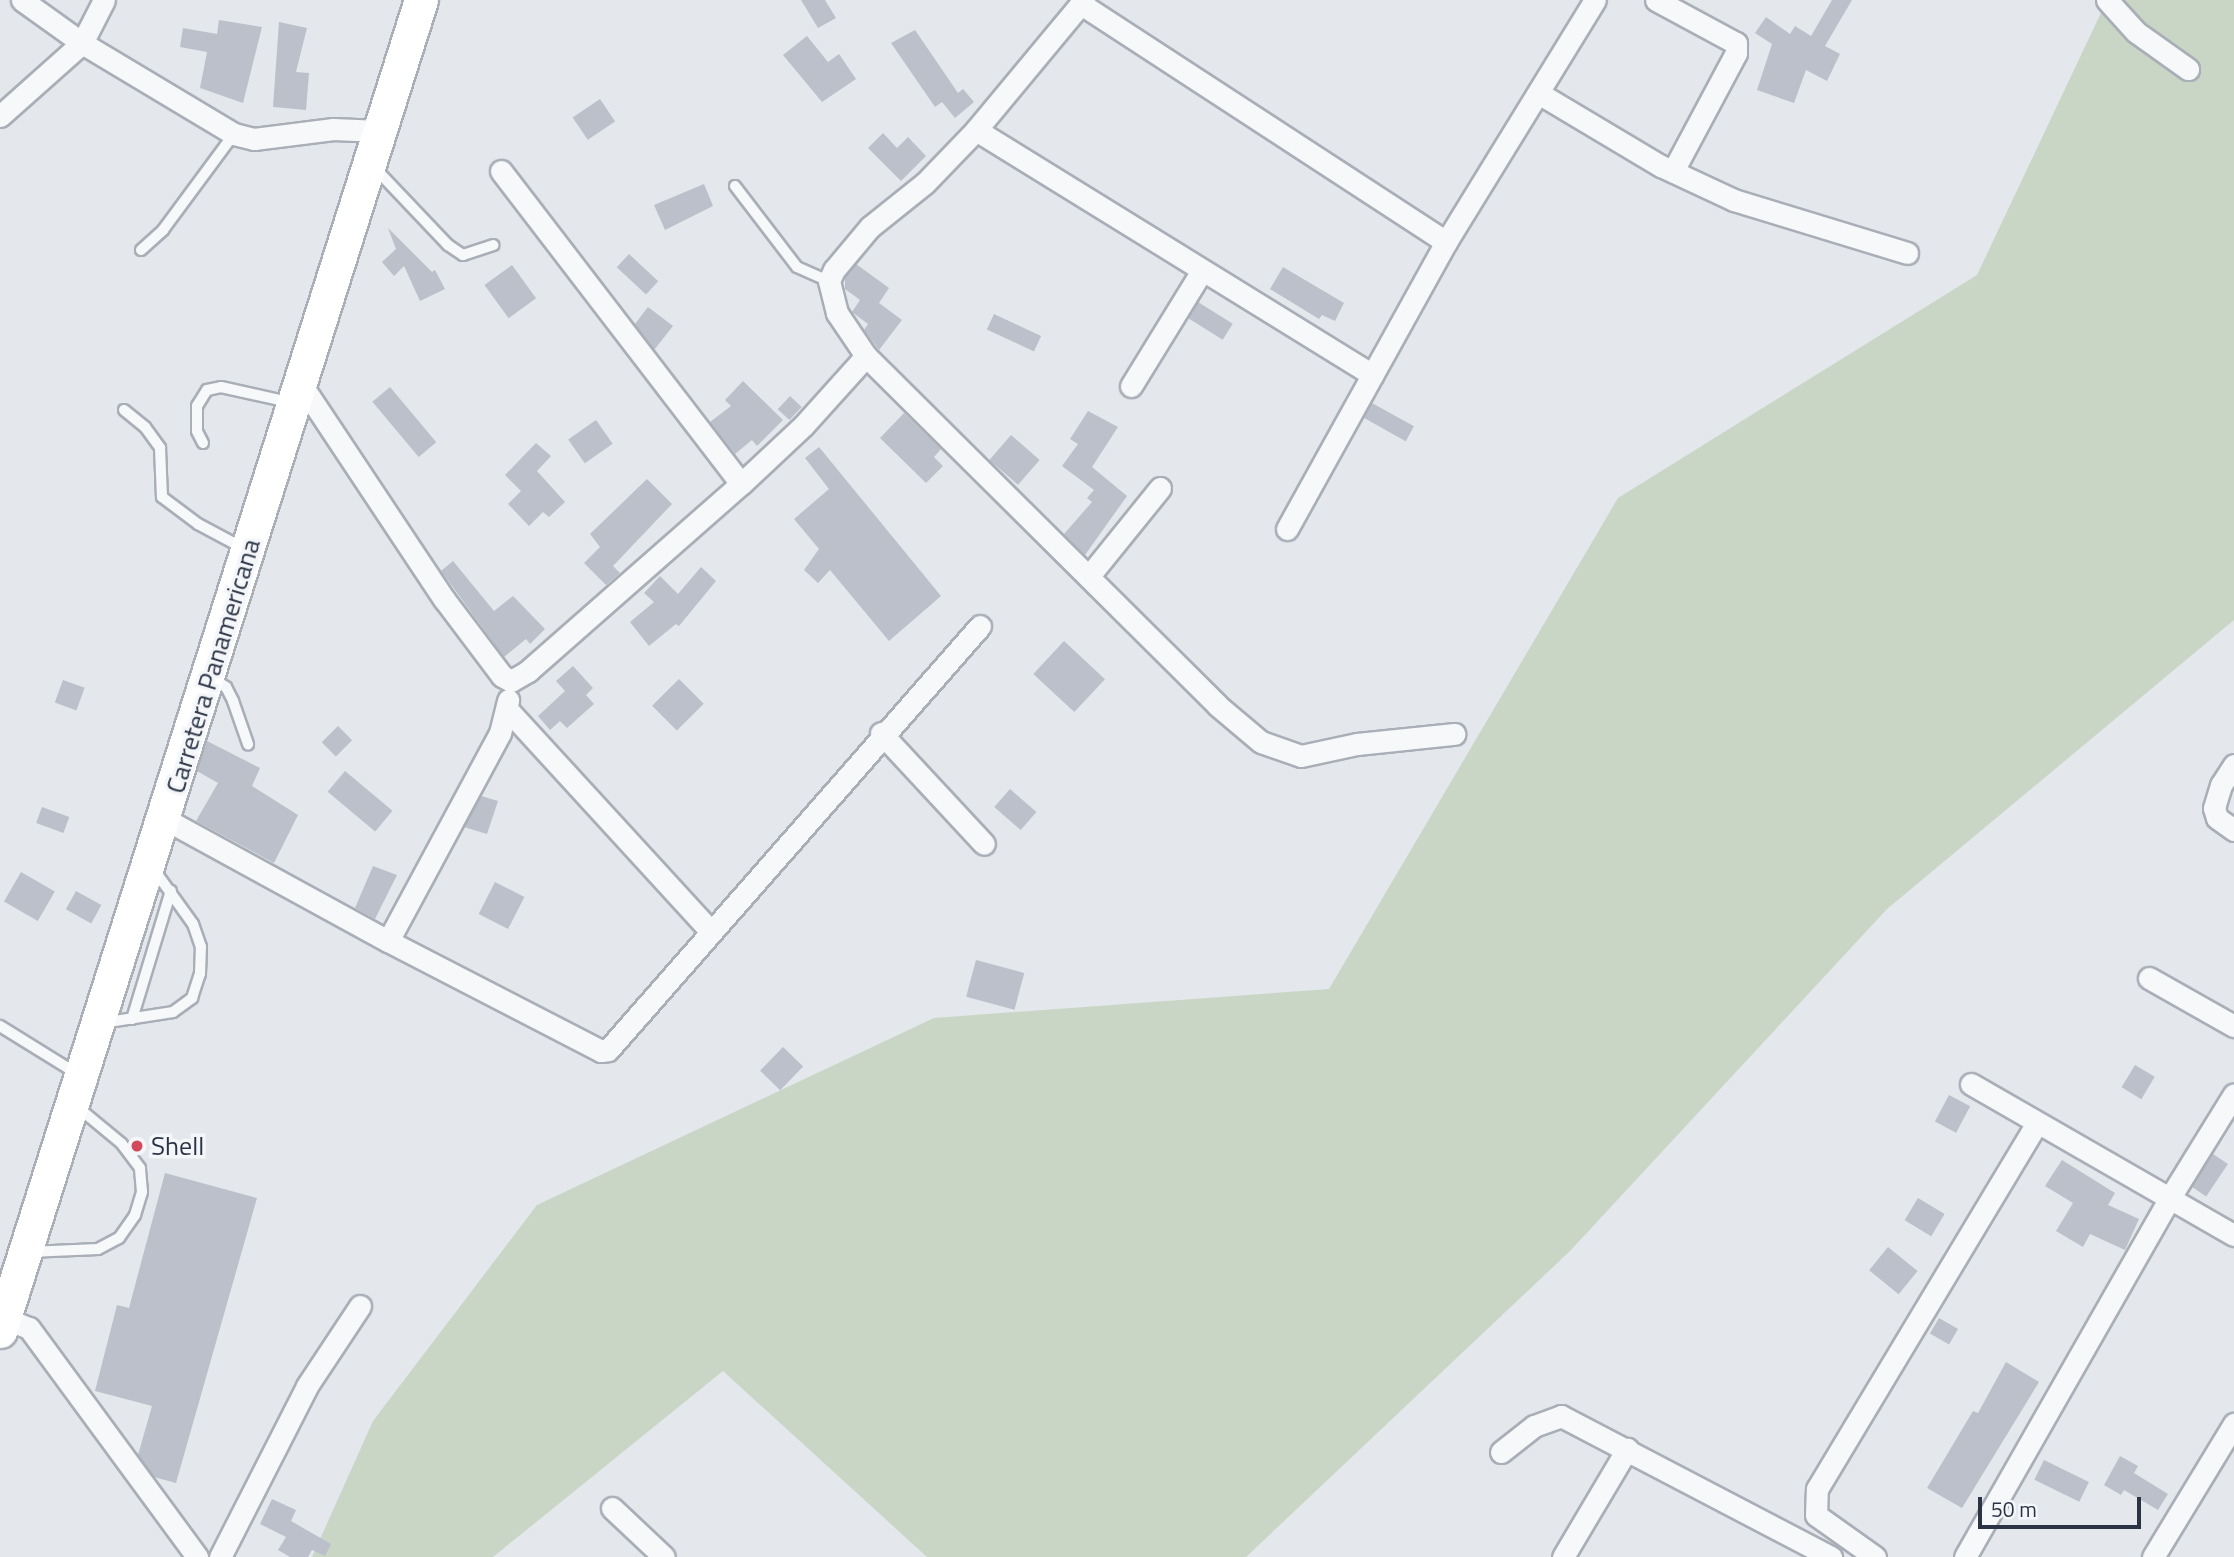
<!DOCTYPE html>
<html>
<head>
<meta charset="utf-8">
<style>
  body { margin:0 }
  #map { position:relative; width:2234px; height:1557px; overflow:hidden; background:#e4e7ec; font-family:"Titillium Web",sans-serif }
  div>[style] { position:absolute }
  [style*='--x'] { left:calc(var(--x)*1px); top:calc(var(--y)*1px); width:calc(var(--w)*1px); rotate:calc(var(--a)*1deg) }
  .green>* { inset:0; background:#c9d6c5 }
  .building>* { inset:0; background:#bbc0ca; transform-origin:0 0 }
  .roads { filter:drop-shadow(2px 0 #a9aeb7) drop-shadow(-2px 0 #a9aeb7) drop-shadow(0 2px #a9aeb7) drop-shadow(0 -2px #a9aeb7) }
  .service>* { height:10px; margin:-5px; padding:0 5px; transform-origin:5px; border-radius:5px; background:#f7f8fa }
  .minor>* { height:21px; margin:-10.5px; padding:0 10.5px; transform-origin:10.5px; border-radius:10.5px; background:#f7f8fa }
  .trunk>* { height:33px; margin:-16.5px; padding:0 16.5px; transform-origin:16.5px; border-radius:16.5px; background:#fff }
  .dots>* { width:19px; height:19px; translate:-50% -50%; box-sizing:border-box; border:4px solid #f4f6f9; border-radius:50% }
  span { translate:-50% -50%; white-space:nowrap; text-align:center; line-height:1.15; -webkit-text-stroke:7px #f4f6f9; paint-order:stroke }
  .street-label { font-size:26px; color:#2b3445 }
  .poi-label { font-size:26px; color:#2b3445 }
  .left { translate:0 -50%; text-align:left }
  .scale { position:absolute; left:1978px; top:1497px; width:163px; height:32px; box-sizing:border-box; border:4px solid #2b3445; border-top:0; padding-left:9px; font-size:21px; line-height:24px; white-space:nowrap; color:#2b3445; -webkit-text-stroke:5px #f4f6f9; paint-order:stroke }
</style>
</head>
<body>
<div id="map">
  <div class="green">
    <i style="clip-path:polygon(2107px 0,2234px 0,2234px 620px,1887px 909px,1570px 1251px,1246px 1557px,927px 1557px,723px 1371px,493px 1557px,312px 1557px,373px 1421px,537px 1205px,934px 1018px,1329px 989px,1618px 498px,1977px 275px)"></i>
  </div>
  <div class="building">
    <i style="clip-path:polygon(801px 0,825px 0,836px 18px,818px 28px)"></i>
    <i style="clip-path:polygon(1832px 0,1852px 0,1825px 46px,1840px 54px,1827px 81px,1806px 70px,1794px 103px,1757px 90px,1772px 44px,1755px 33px,1766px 17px,1790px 34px,1795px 26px,1811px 36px)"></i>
    <i style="clip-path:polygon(219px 20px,262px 27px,243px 103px,200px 88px,207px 52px,180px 47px,183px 28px,217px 34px)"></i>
    <i style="clip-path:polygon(279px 22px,307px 28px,296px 72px,309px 73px,306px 110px,273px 107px)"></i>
    <i style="clip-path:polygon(915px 30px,958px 93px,963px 89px,974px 102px,955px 118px,942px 102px,935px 107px,891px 43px)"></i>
    <i style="clip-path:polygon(807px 36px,828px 62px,839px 54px,856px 79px,822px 102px,783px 55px)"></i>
    <i style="left:600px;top:99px;width:27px;height:33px;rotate:56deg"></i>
    <i style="clip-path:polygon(883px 133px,897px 148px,908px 137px,926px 156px,901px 181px,868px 148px)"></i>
    <i style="clip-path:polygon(704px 184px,713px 206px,665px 230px,654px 205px)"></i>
    <i style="clip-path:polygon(388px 228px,432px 272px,435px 270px,445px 289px,420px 301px,404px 266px,394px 276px,382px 262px,396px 249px)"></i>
    <i style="left:629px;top:254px;width:40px;height:18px;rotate:43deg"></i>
    <i style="clip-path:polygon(856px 264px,889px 288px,879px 303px,902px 320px,879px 350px,864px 330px,868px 324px,852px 312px,860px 300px,845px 289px,845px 277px)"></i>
    <i style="left:512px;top:265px;width:41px;height:34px;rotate:54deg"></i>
    <i style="clip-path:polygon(1283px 267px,1344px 303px,1335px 321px,1322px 315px,1319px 319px,1270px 289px)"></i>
    <i style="left:1198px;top:302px;width:41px;height:19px;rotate:32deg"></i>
    <i style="clip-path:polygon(648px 307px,673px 326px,654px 350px,635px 324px)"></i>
    <i style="left:994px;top:314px;width:52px;height:17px;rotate:25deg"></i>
    <i style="clip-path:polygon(743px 381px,783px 420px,757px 446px,752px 440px,735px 454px,710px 422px,731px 406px,725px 400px)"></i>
    <i style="left:390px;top:387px;width:72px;height:23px;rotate:50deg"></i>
    <i style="left:790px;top:396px;width:16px;height:18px;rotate:43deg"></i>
    <i style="left:1372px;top:403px;width:48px;height:17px;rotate:29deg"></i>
    <i style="clip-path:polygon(1088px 411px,1118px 427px,1092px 467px,1127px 496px,1085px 555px,1064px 534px,1092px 502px,1087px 498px,1094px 490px,1062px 466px,1078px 444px,1070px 439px)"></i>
    <i style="clip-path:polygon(904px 413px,941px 449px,934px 457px,943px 466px,926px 483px,880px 438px)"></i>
    <i style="left:596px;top:420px;width:29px;height:34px;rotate:55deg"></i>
    <i style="left:1011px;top:435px;width:38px;height:33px;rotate:41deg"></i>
    <i style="clip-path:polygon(536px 443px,551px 456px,537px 471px,565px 502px,549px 517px,543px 512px,529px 526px,508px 504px,521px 491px,505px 475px)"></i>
    <i style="clip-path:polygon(819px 447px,941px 596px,889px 641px,830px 570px,818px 583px,804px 570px,819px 549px,794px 519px,829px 489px,805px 458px)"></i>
    <i style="clip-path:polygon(647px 479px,672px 504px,613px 566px,620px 573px,606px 585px,584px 563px,600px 547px,590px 534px)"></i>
    <i style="clip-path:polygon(453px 561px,494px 611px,513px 596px,545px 629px,530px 644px,526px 639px,504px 657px,441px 571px)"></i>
    <i style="clip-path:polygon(701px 567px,716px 581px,679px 626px,676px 624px,649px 646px,630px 622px,654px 602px,644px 593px,660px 576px,678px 594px)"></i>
    <i style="left:1064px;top:641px;width:56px;height:45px;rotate:43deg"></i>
    <i style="clip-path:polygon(573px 666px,593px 688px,586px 695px,594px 704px,567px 728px,560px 721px,550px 730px,538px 716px,565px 691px,556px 681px)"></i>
    <i style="left:679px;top:679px;width:35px;height:38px;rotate:45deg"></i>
    <i style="left:63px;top:680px;width:23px;height:24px;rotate:20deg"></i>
    <i style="left:338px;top:726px;width:20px;height:23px;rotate:45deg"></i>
    <i style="clip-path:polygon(207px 741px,260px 768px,252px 786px,298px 815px,274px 863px,196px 821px,218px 783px,197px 771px)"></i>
    <i style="left:345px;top:771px;width:62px;height:27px;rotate:40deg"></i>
    <i style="left:1010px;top:789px;width:35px;height:24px;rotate:41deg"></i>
    <i style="clip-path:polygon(481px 796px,498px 801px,487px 834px,464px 827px)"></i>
    <i style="left:42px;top:807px;width:29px;height:17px;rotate:20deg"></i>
    <i style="clip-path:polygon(373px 866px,397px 875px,375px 919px,355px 908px)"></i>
    <i style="left:21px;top:872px;width:39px;height:34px;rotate:30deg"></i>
    <i style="left:495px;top:882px;width:33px;height:36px;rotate:27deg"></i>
    <i style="left:76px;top:891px;width:29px;height:21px;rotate:29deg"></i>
    <i style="left:976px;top:960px;width:50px;height:38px;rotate:15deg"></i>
    <i style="left:783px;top:1047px;width:28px;height:33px;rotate:44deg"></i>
    <i style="left:2135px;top:1065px;width:23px;height:26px;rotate:31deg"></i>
    <i style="left:1949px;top:1095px;width:24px;height:30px;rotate:28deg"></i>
    <i style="left:2213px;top:1154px;width:18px;height:39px;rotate:34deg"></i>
    <i style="clip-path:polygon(2062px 1160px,2115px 1193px,2108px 1205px,2139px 1219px,2125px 1250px,2090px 1234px,2083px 1247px,2056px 1231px,2073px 1203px,2045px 1186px)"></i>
    <i style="clip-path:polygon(165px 1173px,257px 1198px,176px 1483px,154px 1477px,138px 1455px,152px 1406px,95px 1391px,117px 1305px,129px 1308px)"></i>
    <i style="left:1918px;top:1198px;width:31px;height:26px;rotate:31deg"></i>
    <i style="left:1888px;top:1247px;width:38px;height:30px;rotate:39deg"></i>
    <i style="left:1939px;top:1318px;width:22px;height:18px;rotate:30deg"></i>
    <i style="clip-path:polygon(2006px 1362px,2039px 1382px,1962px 1508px,1927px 1488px,1973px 1411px,1978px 1413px)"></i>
    <i style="clip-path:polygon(2120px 1456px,2138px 1466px,2134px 1473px,2168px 1494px,2158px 1510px,2124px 1490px,2121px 1495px,2104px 1485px)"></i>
    <i style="left:2044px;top:1460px;width:50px;height:22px;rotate:26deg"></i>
    <i style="clip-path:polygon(272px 1499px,296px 1510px,291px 1521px,331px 1544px,325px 1556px,312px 1550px,308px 1557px,290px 1557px,278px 1550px,286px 1537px,260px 1524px)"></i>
  </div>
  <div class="roads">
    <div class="service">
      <i style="--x:372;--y:165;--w:110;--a:46.5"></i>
      <i style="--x:448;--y:245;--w:18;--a:34"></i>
      <i style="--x:463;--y:255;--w:32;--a:-18"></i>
      <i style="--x:735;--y:186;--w:102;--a:52.6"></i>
      <i style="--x:797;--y:267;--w:35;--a:24"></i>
      <i style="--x:141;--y:250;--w:30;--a:-42"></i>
      <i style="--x:163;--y:230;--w:119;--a:-53.5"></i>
      <i style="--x:124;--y:410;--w:27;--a:39"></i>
      <i style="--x:145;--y:427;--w:26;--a:54"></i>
      <i style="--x:160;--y:448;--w:49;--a:87.7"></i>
      <i style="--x:162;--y:497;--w:45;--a:36.9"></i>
      <i style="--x:198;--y:524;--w:51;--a:28.1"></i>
      <i style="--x:203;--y:443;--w:13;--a:-117"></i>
      <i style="--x:197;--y:431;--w:25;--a:-90"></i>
      <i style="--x:197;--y:406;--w:19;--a:-58"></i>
      <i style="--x:207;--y:390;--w:14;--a:-12"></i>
      <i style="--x:221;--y:387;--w:70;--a:12.4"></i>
      <i style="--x:212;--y:678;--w:17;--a:33"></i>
      <i style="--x:226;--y:687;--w:16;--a:63"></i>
      <i style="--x:233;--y:701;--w:46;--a:70.8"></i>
      <i style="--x:132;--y:1019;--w:134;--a:-73.1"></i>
      <i style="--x:102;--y:1023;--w:72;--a:-8.8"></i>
      <i style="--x:173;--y:1012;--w:24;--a:-36"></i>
      <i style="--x:192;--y:998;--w:25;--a:-72"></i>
      <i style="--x:200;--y:974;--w:27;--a:-88"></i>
      <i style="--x:201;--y:947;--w:24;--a:-109"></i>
      <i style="--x:193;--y:924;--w:70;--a:-125.7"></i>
      <i style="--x:0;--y:1026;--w:89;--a:31.7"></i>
      <i style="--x:29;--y:1252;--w:69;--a:-2.5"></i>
      <i style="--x:98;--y:1249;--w:24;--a:-28"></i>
      <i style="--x:119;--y:1238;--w:28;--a:-55"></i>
      <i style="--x:135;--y:1215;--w:24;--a:-73"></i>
      <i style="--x:142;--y:1192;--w:24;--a:-95"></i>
      <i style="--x:140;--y:1168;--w:31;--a:-127"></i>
      <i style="--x:121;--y:1143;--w:60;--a:-140.4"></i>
    </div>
    <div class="minor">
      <i style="--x:22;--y:0;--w:74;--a:35.6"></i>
      <i style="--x:82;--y:43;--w:177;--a:30.9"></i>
      <i style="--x:234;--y:134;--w:21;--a:14"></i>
      <i style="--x:254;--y:139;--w:80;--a:-7.2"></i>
      <i style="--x:333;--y:129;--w:47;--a:2.4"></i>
      <i style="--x:1656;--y:0;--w:91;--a:28.3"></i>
      <i style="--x:1736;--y:43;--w:10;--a:90"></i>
      <i style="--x:1736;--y:53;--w:134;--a:118.1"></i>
      <i style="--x:2107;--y:0;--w:43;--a:47.8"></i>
      <i style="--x:2136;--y:32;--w:64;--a:35.4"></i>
      <i style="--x:1081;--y:4;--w:436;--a:33.1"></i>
      <i style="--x:1540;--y:94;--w:141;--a:30.8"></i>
      <i style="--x:1661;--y:166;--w:81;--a:25"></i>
      <i style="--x:1734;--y:200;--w:181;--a:17"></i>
      <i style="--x:0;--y:116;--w:110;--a:-41.7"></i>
      <i style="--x:82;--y:43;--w:48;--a:-62.9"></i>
      <i style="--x:976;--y:130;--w:466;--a:31.7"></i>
      <i style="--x:501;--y:171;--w:394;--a:52.5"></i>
      <i style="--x:866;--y:356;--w:495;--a:44.8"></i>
      <i style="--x:1217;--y:705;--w:57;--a:40.1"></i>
      <i style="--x:1261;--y:742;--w:42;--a:19.3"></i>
      <i style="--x:1301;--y:756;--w:57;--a:-12.1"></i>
      <i style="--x:1357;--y:744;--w:98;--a:-5.9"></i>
      <i style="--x:301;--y:384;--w:258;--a:56.4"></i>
      <i style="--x:444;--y:599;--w:96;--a:53"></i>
      <i style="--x:502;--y:676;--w:10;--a:29"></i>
      <i style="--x:1131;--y:386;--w:134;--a:-58.4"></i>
      <i style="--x:1287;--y:529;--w:328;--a:-61"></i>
      <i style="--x:1446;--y:242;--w:284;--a:-58.4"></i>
      <i style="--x:1089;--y:576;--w:113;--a:-51.1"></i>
      <i style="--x:511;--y:681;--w:20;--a:-30"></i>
      <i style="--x:528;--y:671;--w:283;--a:-41.3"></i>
      <i style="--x:741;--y:484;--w:85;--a:-43.1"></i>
      <i style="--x:803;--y:426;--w:94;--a:-48"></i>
      <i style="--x:866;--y:356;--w:52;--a:-124"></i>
      <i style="--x:837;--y:313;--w:33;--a:-104"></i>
      <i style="--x:829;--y:281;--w:12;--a:-66"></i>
      <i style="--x:834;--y:270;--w:56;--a:-50.1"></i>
      <i style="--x:870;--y:227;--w:70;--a:-38.7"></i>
      <i style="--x:925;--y:183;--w:74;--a:-46.1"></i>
      <i style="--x:976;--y:130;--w:169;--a:-50.3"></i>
      <i style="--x:507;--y:709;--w:302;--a:47.5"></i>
      <i style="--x:881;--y:733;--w:151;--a:47.1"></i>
      <i style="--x:2234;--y:765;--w:24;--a:123"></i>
      <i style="--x:2221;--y:785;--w:24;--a:107"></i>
      <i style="--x:2214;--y:808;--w:10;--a:73"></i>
      <i style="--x:2217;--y:818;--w:21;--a:35"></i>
      <i style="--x:165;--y:819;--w:254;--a:28.7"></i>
      <i style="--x:388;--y:941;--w:240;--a:27.3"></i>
      <i style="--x:601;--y:1051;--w:7;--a:-8"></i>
      <i style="--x:608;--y:1050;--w:564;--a:-48.74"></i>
      <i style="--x:388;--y:941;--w:236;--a:-61.7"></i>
      <i style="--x:500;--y:733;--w:34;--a:-76"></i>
      <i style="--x:2149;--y:978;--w:98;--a:29.5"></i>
      <i style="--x:1971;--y:1084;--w:303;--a:29.9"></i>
      <i style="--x:4;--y:1318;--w:27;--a:22"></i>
      <i style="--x:29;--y:1328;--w:284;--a:53.7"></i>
      <i style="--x:1501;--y:1452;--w:42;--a:-38.2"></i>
      <i style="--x:1534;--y:1426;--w:29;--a:-20"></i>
      <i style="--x:1561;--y:1416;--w:305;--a:27.6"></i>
      <i style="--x:612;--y:1508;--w:71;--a:43.3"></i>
      <i style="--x:220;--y:1557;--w:192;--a:-63"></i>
      <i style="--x:307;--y:1386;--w:96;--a:-56.5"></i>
      <i style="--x:1563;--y:1557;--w:126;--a:-59.3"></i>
      <i style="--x:1875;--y:1557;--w:72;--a:-144.6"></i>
      <i style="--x:1816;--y:1515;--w:26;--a:-88"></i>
      <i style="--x:1817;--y:1489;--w:426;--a:-59"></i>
      <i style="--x:1965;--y:1557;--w:412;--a:-60.3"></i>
      <i style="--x:2169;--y:1199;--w:123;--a:-58.2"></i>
      <i style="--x:2153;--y:1557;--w:156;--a:-58.7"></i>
    </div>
    <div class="trunk">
      <i style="--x:0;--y:1331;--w:1396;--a:-72.45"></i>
    </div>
  </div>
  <div class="dots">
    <i style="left:137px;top:1146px;background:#d1495b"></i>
  </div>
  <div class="street-label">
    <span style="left:213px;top:666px;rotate:-73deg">Carretera Panamericana</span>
  </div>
  <div class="poi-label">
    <span class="left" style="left:151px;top:1146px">Shell</span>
  </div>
  <div class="scale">50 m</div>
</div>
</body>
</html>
